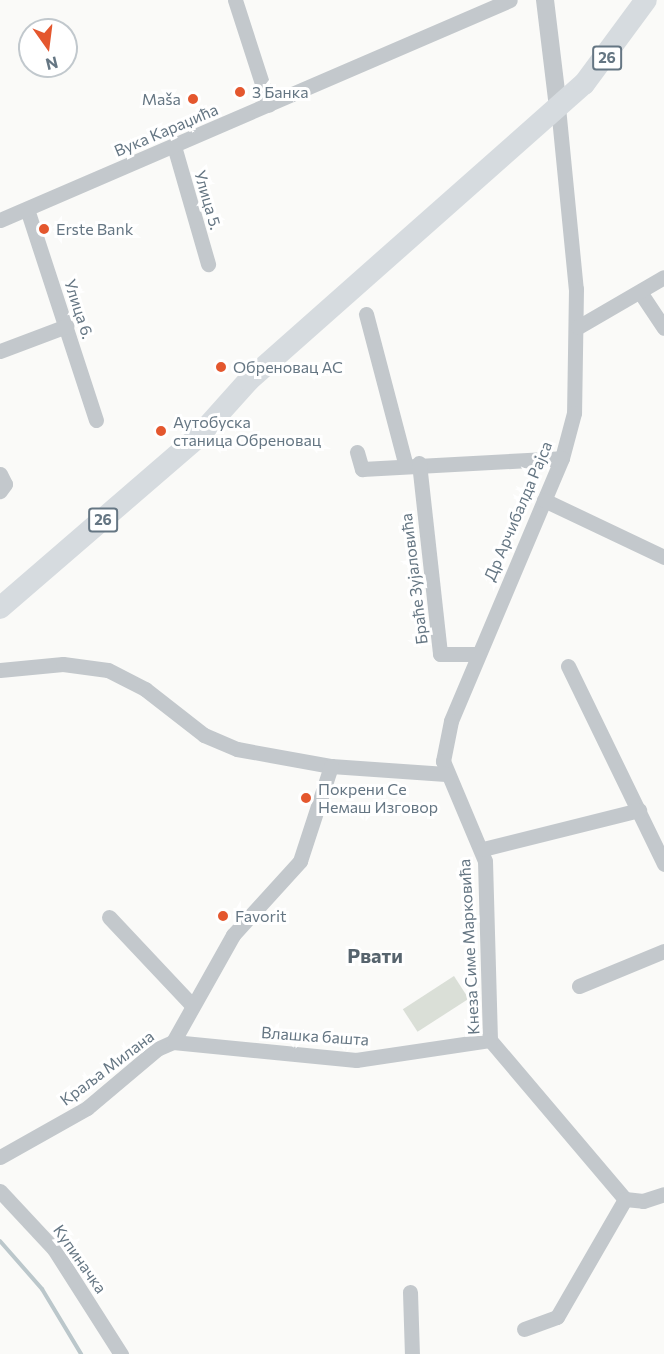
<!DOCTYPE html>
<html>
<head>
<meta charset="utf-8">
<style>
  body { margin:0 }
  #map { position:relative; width:664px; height:1354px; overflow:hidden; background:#fafaf8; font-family:Commissioner,sans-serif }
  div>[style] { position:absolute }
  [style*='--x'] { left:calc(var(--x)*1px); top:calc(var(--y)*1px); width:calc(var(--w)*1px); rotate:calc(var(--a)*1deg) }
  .green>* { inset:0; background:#dadfd7; transform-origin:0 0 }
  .stream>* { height:4px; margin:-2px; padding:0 2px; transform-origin:2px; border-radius:2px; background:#bbc7cb }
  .minor>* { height:15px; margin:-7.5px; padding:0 7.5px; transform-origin:7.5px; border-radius:7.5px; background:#c3c8cc }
  .tertiary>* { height:18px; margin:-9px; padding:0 9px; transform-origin:9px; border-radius:9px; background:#c3c8cc }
  .primary>* { height:22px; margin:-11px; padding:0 11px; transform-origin:11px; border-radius:11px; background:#d6dbdf }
  .dots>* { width:16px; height:16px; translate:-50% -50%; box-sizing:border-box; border:3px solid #fff; border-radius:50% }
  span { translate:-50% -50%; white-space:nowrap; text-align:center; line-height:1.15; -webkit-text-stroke:6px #fff; paint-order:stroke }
  .shield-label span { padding:2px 4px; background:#fff; border:2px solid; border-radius:4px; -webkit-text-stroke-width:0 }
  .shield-label { font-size:15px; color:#657683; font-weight:700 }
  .poi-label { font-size:16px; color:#657683 }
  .left { translate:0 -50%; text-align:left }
  .right { translate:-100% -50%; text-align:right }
  .street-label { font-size:16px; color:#657683 }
  .quarter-label { font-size:20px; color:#57646e; font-weight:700 }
  .north { position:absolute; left:18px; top:18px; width:60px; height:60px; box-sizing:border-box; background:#fff; border:2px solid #c1c8cd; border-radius:50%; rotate:166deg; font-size:16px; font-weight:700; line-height:24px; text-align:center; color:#657683 }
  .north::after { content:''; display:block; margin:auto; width:21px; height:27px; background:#e4572e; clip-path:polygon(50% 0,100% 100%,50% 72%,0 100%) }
</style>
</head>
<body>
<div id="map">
  <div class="green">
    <i style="left:454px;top:976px;width:27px;height:61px;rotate:57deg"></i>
  </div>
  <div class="stream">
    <i style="--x:0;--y:1241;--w:64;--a:48.8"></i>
    <i style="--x:42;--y:1289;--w:76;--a:59"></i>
  </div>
  <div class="minor">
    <i style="--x:235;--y:0;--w:110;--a:72.1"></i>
    <i style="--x:558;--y:107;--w:183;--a:84.4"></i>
    <i style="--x:576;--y:289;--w:124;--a:90.9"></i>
    <i style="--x:574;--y:413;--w:47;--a:104.9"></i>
    <i style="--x:562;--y:458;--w:285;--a:112.9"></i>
    <i style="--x:451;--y:721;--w:41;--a:101.3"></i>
    <i style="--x:443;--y:761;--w:108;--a:67.2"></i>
    <i style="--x:485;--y:861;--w:179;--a:88.4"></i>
    <i style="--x:490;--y:1040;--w:209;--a:49.7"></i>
    <i style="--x:174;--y:146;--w:123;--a:73.9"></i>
    <i style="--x:27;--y:209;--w:222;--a:71.9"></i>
    <i style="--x:0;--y:220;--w:555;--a:-23.33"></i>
    <i style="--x:640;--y:292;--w:43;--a:56.3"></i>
    <i style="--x:366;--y:314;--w:154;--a:75.3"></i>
    <i style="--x:578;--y:327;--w:99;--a:-30.2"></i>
    <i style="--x:0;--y:351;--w:71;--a:-20.7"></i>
    <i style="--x:357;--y:452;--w:18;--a:74"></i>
    <i style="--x:362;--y:469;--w:200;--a:-3.1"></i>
    <i style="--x:419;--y:463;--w:192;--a:83.7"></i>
    <i style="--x:440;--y:654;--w:37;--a:0"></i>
    <i style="--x:0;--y:474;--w:11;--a:63"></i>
    <i style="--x:5;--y:484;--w:9;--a:126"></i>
    <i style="--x:544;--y:500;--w:133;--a:25.4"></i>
    <i style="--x:568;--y:666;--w:220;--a:64.1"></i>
    <i style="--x:0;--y:670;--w:63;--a:-5.4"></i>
    <i style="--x:63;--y:664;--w:45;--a:7.6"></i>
    <i style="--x:108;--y:670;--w:42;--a:27.2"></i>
    <i style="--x:145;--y:689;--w:75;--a:37.9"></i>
    <i style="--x:204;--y:735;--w:36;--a:23"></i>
    <i style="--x:237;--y:749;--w:96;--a:10.3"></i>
    <i style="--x:331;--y:766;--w:115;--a:4"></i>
    <i style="--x:483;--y:849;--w:161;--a:-14"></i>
    <i style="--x:109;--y:917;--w:121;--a:46.7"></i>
    <i style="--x:579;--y:986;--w:92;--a:-22.4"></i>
    <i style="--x:173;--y:1042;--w:123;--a:-60.7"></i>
    <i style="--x:233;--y:935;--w:100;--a:-47.8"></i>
    <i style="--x:300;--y:861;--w:100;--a:-71.9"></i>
    <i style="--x:0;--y:1157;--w:100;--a:-29.4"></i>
    <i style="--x:87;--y:1108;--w:92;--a:-40.1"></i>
    <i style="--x:157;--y:1049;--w:17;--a:-24"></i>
    <i style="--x:173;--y:1042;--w:184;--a:5.6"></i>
    <i style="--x:356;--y:1060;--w:135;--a:-8.5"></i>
    <i style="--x:0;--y:1191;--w:79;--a:47"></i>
    <i style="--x:54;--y:1249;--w:125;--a:57.5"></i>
    <i style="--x:625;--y:1199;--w:18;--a:6"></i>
    <i style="--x:643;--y:1201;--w:22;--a:-18"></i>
    <i style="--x:410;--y:1292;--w:62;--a:88.2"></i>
    <i style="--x:524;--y:1329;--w:35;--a:-20"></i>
    <i style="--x:557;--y:1317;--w:136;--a:-60"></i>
  </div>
  <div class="tertiary">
    <i style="--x:545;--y:0;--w:108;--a:83.1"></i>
  </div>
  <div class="primary">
    <i style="--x:0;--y:608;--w:260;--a:-40.8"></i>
    <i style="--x:197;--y:438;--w:78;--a:-48.1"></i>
    <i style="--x:249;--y:380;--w:447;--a:-41.5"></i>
    <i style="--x:584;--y:84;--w:104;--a:-53.6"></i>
  </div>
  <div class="dots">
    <i style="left:240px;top:92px;background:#e4572e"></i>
    <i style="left:193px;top:99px;background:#e4572e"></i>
    <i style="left:44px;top:229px;background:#e4572e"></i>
    <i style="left:221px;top:367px;background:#e4572e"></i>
    <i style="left:161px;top:431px;background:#e4572e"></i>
    <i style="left:306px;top:798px;background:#e4572e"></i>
    <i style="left:223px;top:916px;background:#e4572e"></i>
  </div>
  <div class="shield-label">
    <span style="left:607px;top:58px">26</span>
    <span style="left:103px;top:520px">26</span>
  </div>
  <div class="poi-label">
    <span class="left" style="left:252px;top:92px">3 Банка</span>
    <span class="right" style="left:181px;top:99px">Maša</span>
    <span class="left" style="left:56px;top:229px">Erste Bank</span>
    <span class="left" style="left:233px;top:367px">Обреновац АС</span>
    <span class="left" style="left:173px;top:431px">Аутобуска<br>станица Обреновац</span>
    <span class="left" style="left:318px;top:798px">Покрени Се<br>Немаш Изговор</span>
    <span class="left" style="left:235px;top:916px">Favorit</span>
  </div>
  <div class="street-label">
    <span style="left:166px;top:130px;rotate:-23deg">Вука Караџића</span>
    <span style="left:208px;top:200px;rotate:74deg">Улица 5.</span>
    <span style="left:79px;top:309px;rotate:72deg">Улица 6.</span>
    <span style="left:518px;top:511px;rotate:-67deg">Др Арчибалда Рајса</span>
    <span style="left:414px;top:579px;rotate:-97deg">Браће Зујаловића</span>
    <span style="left:469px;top:947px;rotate:-93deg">Кнеза Симе Марковића</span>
    <span style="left:315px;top:1036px;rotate:4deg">Влашка башта</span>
    <span style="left:107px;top:1068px;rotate:-37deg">Краља Милана</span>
    <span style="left:80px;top:1259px;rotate:55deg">Купиначка</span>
  </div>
  <div class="quarter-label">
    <span style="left:375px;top:955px">Рвати</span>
  </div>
  <div class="north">N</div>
</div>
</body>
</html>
